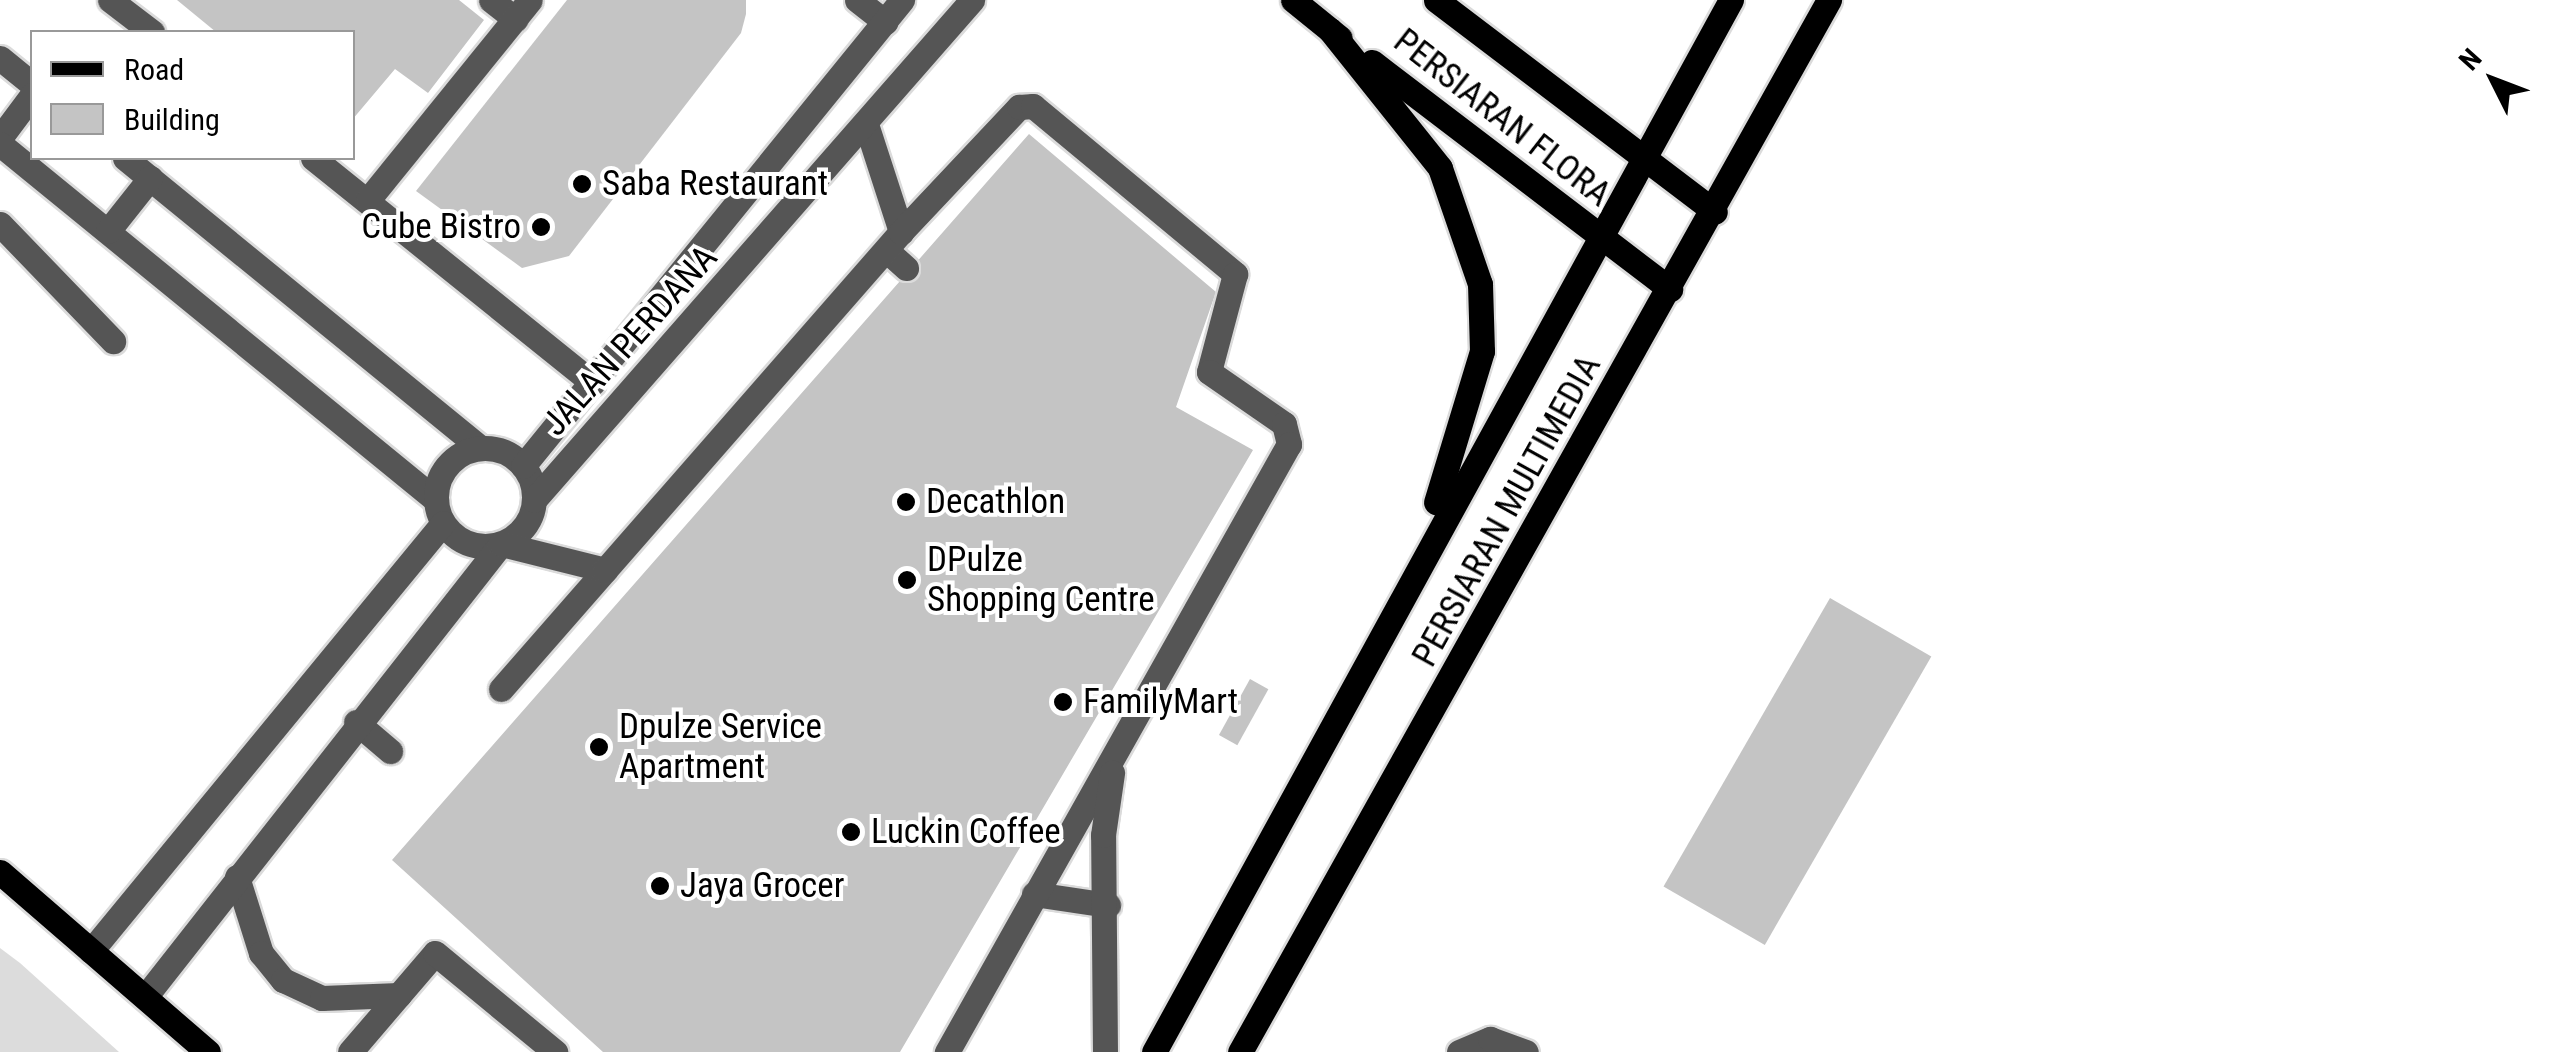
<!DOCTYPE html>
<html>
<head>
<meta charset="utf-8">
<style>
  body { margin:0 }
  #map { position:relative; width:2573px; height:1052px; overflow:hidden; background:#fff; font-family:"Roboto Condensed",sans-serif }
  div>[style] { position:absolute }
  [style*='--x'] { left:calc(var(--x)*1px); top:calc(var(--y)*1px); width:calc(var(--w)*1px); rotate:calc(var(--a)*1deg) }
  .green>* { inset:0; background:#dcdcdc }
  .building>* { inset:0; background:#c4c4c4; transform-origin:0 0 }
  .roads { filter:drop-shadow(2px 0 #dbdbdb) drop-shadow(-2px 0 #dbdbdb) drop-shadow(0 2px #dbdbdb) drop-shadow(0 -2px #dbdbdb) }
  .minor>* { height:25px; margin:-12.5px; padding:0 12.5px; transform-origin:12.5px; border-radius:12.5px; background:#555 }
  .minor>.ring { margin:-12.5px; padding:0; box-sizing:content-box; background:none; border:25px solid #555; border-radius:50% }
  .major>* { height:25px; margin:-12.5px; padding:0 12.5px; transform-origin:12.5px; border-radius:12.5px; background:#000 }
  .dots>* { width:28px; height:28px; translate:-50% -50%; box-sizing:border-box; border:5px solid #fff; border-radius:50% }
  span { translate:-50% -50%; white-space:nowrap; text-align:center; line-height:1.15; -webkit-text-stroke:8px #fff; paint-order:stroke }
  .street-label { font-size:35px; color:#000 }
  .poi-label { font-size:35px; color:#000 }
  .left { translate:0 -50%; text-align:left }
  .right { translate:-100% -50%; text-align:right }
  .legend { position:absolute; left:30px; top:30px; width:325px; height:130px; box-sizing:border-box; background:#fff; border:2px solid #999; margin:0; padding:12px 18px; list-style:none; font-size:30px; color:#000 }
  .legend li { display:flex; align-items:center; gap:20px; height:50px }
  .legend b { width:50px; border:2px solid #999 }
  .north { position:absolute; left:2443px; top:30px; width:100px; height:100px; -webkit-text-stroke:8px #fff; paint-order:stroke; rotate:312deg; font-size:28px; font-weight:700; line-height:40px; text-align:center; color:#000 }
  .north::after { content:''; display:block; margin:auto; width:35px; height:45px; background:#000; clip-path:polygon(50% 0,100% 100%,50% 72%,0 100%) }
</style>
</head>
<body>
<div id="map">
  <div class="green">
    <i style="clip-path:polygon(0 948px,20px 963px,119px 1052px,0 1052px)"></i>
  </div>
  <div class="building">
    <i style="clip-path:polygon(177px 0,459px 0,484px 20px,428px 93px,395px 69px,352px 120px,352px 32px,216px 32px)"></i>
    <i style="clip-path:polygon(567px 0,746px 0,746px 14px,741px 33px,569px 256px,522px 268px,416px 191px)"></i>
    <i style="clip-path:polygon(1029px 134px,1216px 292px,1176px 407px,1253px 450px,900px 1052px,603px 1052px,392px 860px)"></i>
    <i style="left:1830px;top:598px;width:117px;height:333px;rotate:30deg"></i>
    <i style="left:1250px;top:679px;width:21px;height:64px;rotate:29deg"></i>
  </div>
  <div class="roads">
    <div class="minor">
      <i style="--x:110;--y:0;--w:53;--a:37.3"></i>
      <i style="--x:491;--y:0;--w:31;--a:38"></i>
      <i style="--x:857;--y:0;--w:36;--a:38"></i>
      <i style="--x:0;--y:58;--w:41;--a:39.1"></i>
      <i style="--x:866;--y:124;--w:114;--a:72"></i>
      <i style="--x:0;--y:138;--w:54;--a:-53.3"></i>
      <i style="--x:0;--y:144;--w:563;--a:39.23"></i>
      <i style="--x:125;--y:158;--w:458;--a:39.2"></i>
      <i style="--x:313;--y:158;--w:359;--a:38.8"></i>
      <i style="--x:368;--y:200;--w:257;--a:-51"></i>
      <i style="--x:0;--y:224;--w:163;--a:46"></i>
      <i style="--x:108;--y:231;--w:68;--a:-51.6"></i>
      <i style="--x:886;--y:250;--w:27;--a:42"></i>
      <i class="ring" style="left:436px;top:448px;width:73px;height:73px"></i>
      <i style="--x:523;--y:466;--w:601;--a:-50.88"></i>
      <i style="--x:534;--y:500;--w:665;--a:-48.78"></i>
      <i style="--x:501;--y:689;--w:158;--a:-48.8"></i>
      <i style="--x:356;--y:722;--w:45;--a:40.5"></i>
      <i style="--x:237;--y:877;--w:80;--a:72.5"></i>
      <i style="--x:261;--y:953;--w:35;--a:51"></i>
      <i style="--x:283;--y:980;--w:43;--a:24.8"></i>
      <i style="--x:322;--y:998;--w:77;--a:-2.2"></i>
      <i style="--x:1034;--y:894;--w:75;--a:8.5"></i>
      <i style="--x:91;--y:951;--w:554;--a:-50.57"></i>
      <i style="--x:145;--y:997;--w:576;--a:-51.84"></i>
      <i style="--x:501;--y:544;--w:107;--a:14"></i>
      <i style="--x:605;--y:570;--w:449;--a:-48.8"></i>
      <i style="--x:901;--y:232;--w:172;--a:-46.7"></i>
      <i style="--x:1019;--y:107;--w:14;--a:-4"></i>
      <i style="--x:1033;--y:106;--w:263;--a:39.7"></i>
      <i style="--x:1235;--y:274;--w:101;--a:104.9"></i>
      <i style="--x:1209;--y:372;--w:91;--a:34.7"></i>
      <i style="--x:1284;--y:424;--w:21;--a:76"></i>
      <i style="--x:1289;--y:444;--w:698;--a:119.36"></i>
      <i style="--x:350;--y:1052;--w:130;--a:-49.4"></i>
      <i style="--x:435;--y:953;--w:156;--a:39.5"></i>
      <i style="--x:1105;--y:1052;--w:217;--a:-90.5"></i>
      <i style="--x:1103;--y:835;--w:63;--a:-81.7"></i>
      <i style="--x:1459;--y:1052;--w:34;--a:-23"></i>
      <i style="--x:1490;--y:1039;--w:38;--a:20"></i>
    </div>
    <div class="major">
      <i style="--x:1293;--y:0;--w:60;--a:39"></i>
      <i style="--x:1436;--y:0;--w:350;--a:37.2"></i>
      <i style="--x:1330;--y:30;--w:176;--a:51.4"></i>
      <i style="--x:1440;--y:168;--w:123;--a:71"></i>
      <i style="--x:1480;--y:284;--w:67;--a:88.3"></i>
      <i style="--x:1482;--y:351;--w:158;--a:106.9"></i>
      <i style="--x:1372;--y:62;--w:375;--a:37.3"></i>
      <i style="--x:0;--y:872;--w:275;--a:40.9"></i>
      <i style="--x:1154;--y:1052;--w:1200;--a:-61.26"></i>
      <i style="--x:1240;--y:1052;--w:1206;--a:-60.76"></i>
    </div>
  </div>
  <div class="dots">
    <i style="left:582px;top:184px;background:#000"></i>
    <i style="left:541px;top:227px;background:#000"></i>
    <i style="left:906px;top:502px;background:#000"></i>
    <i style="left:907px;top:580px;background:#000"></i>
    <i style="left:1063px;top:702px;background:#000"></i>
    <i style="left:599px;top:747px;background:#000"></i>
    <i style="left:851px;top:832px;background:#000"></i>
    <i style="left:660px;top:886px;background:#000"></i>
  </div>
  <div class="street-label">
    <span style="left:1502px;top:118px;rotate:38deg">PERSIARAN FLORA</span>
    <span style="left:630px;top:341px;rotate:-48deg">JALAN PERDANA</span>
    <span style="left:1507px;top:511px;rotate:-61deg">PERSIARAN MULTIMEDIA</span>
  </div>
  <div class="poi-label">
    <span class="left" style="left:602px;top:184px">Saba Restaurant</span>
    <span class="right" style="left:521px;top:227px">Cube Bistro</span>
    <span class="left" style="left:926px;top:502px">Decathlon</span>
    <span class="left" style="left:927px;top:580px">DPulze<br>Shopping Centre</span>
    <span class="left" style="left:1083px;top:702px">FamilyMart</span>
    <span class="left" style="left:619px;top:747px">Dpulze Service<br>Apartment</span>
    <span class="left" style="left:871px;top:832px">Luckin Coffee</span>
    <span class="left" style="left:680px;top:886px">Jaya Grocer</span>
  </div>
  <ul class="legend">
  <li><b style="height:12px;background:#000"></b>Road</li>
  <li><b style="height:28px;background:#c4c4c4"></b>Building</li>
  </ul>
  <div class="north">N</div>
</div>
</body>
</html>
